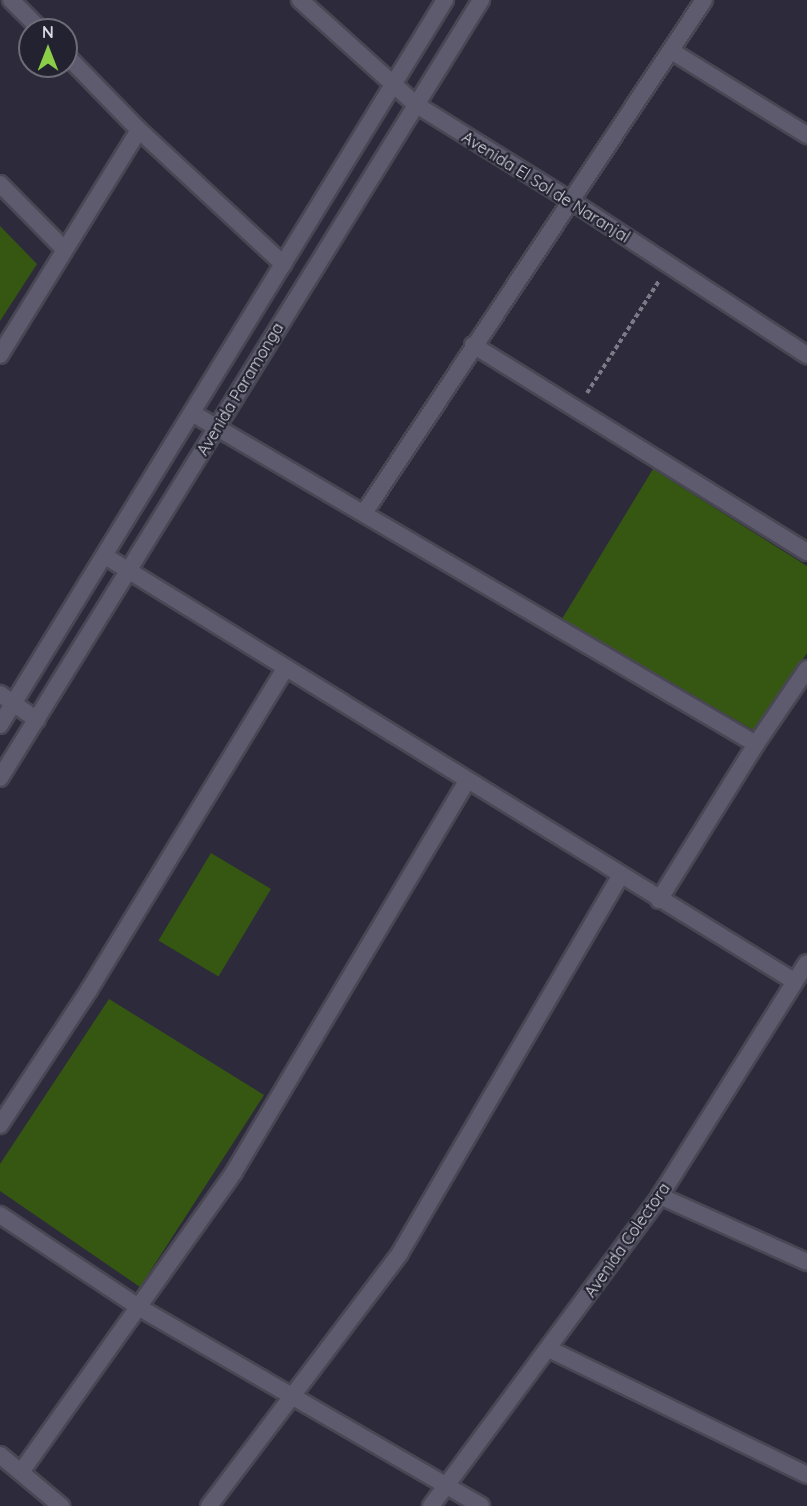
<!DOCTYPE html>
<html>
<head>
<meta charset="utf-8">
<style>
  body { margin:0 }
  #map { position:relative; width:807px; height:1506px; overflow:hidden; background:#2d2b3b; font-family:Quicksand,sans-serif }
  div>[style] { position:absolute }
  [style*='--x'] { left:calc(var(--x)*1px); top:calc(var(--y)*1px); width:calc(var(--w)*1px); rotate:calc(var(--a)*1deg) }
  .green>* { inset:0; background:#365712; transform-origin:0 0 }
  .path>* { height:4px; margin-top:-2px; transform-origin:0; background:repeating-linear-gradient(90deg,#7c7a87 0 4.5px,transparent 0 7.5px) }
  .roads { filter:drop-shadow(2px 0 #494754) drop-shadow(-2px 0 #494754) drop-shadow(0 2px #494754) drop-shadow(0 -2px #494754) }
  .minor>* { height:16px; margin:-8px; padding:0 8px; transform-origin:8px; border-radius:8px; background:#5d5b6d }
  .tertiary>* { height:16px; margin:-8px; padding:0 8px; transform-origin:8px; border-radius:8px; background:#5d5b6d }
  span { translate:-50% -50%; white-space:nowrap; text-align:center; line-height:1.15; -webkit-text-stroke:4.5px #232230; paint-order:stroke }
  .street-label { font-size:16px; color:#dbdae4 }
  .north { position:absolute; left:18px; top:18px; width:60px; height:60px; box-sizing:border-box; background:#232230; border:2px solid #6d6c78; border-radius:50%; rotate:0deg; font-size:16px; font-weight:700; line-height:24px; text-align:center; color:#dbdae4 }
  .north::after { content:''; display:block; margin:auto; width:21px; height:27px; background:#8ace47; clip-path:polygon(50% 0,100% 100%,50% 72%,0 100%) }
</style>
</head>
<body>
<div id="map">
  <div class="green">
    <i style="clip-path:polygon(0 226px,37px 264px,0 321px)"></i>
    <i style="clip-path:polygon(653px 469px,807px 566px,807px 653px,755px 731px,562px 619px)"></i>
    <i style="left:211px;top:853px;width:70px;height:102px;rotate:31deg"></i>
    <i style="clip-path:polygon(109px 999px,264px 1095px,140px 1287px,0 1191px,0 1164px)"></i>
  </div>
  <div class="path">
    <i style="--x:587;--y:393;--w:133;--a:-57.3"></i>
  </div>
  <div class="roads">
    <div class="minor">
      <i style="--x:11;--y:0;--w:42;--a:45"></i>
      <i style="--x:673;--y:52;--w:158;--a:31.8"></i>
      <i style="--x:66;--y:55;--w:105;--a:45.8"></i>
      <i style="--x:139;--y:130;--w:197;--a:42.9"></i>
      <i style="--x:0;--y:184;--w:91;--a:45.4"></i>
      <i style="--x:473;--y:345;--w:393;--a:31.8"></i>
      <i style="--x:0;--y:355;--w:264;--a:-58.3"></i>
      <i style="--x:192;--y:413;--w:654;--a:30.41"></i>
      <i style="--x:364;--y:513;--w:615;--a:-56.46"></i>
      <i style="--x:105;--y:556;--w:810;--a:31.67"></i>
      <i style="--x:0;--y:694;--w:45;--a:35.1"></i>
      <i style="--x:659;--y:900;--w:184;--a:-58.1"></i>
      <i style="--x:756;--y:744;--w:91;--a:-55.8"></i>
      <i style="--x:0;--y:1125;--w:162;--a:-56.6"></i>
      <i style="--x:89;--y:990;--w:376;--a:-58.6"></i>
      <i style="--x:660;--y:1196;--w:161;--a:24.2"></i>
      <i style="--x:0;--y:1215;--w:168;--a:33.6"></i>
      <i style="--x:140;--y:1308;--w:394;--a:30.1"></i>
      <i style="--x:549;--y:1349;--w:287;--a:26"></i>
      <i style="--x:21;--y:1472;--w:368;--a:-54.6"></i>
      <i style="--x:234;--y:1172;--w:455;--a:-59.2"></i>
      <i style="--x:209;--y:1506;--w:317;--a:-52.9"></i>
      <i style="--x:400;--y:1253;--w:436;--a:-59.7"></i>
      <i style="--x:431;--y:1506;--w:385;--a:-53.5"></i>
      <i style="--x:660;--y:1196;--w:275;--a:-57.8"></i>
    </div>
    <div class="tertiary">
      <i style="--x:300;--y:0;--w:155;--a:42.1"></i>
      <i style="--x:415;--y:104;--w:186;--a:31.8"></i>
      <i style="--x:573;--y:202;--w:280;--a:33.2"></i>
      <i style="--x:0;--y:725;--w:851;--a:-58.46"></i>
      <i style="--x:0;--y:778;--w:915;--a:-58.27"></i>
      <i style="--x:0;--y:1455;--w:80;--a:39.9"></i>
    </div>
  </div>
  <div class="street-label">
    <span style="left:546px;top:187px;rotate:32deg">Avenida El Sol de Naranjal</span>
    <span style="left:240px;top:389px;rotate:-59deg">Avenida Paramonga</span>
    <span style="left:627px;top:1240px;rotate:-55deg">Avenida Colectora</span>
  </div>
  <div class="north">N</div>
</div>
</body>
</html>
